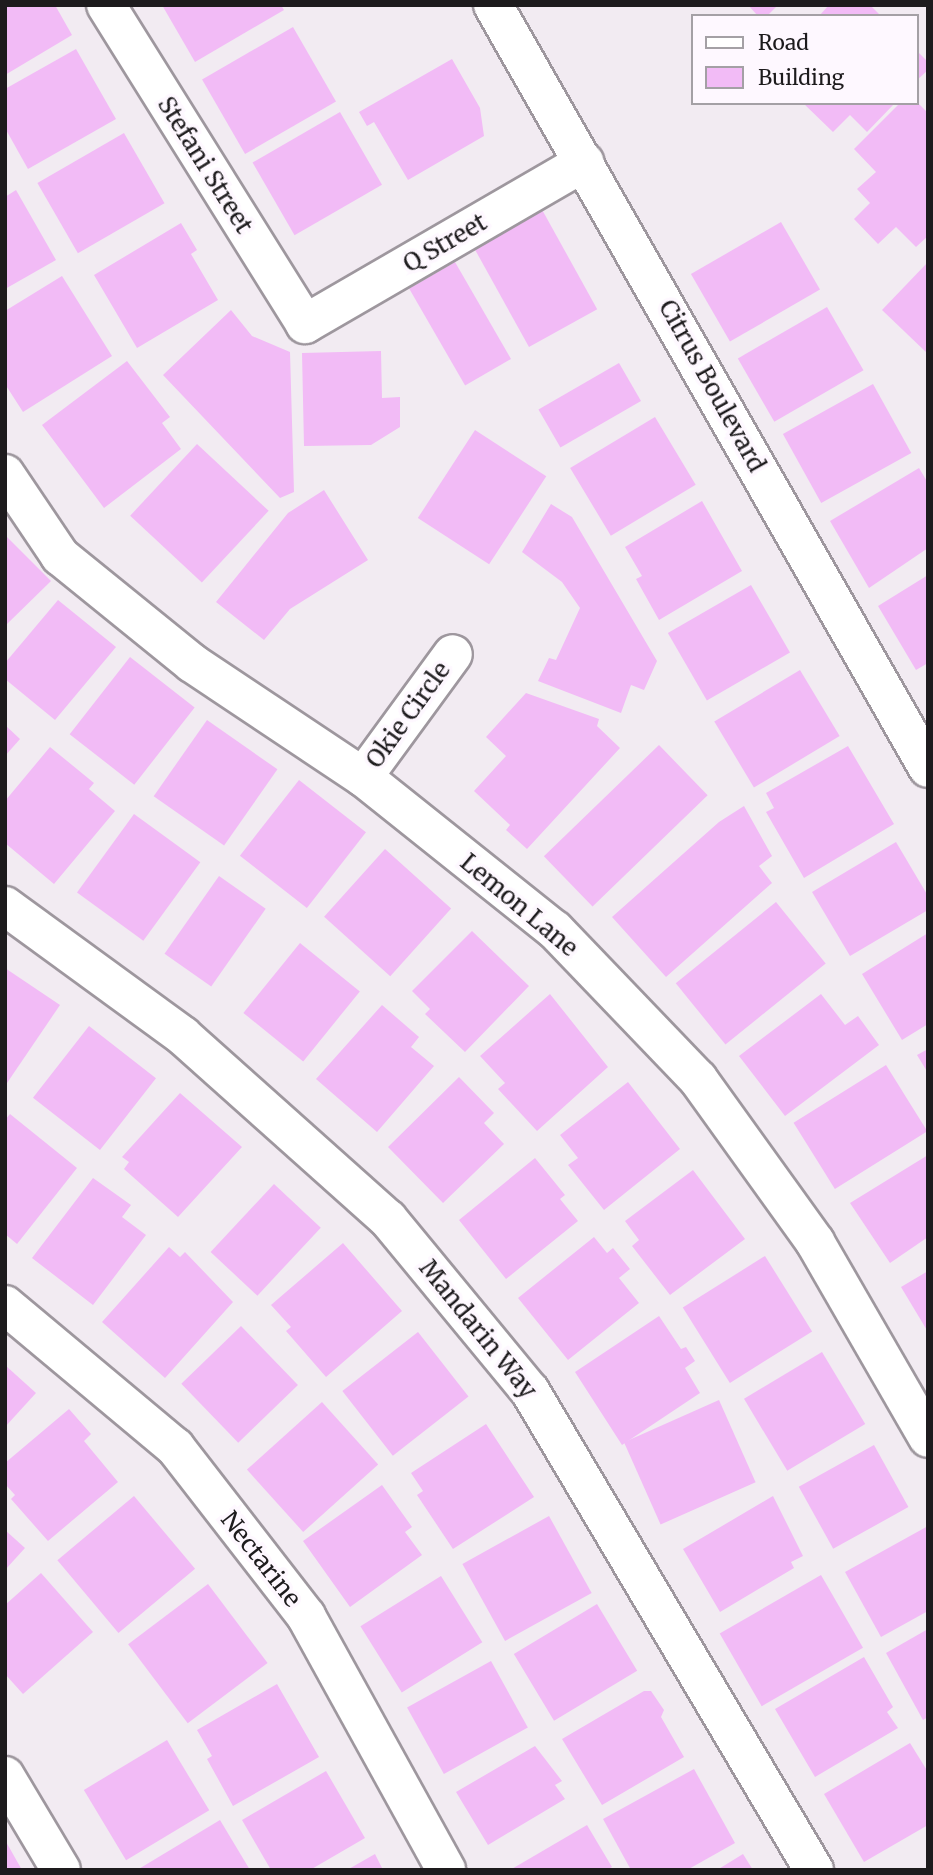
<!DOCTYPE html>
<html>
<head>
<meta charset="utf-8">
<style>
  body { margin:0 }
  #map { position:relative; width:933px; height:1875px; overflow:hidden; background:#f2ebf2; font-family:Merriweather,serif }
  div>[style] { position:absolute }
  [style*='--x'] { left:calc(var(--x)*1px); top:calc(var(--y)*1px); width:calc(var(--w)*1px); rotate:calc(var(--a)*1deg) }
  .building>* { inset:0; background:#f2bbf6; transform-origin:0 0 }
  .roads { filter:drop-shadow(2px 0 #9e979e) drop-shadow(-2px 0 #9e979e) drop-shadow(0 2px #9e979e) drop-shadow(0 -2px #9e979e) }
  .street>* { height:38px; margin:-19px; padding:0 19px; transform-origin:19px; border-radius:19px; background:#fff }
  span { translate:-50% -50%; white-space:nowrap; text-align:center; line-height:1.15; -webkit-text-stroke:7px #fef8ff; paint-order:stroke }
  .street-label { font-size:24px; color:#1d1b1d }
  .frame { position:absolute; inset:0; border:7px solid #1d1b1d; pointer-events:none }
  .legend { position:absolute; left:691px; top:14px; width:228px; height:91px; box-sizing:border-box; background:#fef8ff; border:2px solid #a4a0a5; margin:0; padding:9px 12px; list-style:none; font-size:21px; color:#1d1b1d }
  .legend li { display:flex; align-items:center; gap:14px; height:35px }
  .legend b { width:35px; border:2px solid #a4a0a5 }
</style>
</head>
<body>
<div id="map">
  <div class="building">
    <i style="clip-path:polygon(5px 5px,55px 5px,72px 35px,5px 75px)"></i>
    <i style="clip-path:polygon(162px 5px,281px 5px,284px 10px,195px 62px)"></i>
    <i style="clip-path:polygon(748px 5px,778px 5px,767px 16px,758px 16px)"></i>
    <i style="clip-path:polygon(829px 5px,870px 5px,881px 16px,819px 16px)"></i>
    <i style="left:293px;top:27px;width:86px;height:105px;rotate:60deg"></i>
    <i style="clip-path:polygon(76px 49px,116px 119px,28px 169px,5px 128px,5px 89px)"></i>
    <i style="clip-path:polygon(917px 51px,928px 62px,928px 70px,917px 80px)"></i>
    <i style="clip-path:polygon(452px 59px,480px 108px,484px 136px,408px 180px,374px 122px,367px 126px,359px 112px)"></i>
    <i style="clip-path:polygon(803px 103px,895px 103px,867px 132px,850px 115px,833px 132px)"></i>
    <i style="clip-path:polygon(900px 103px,918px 103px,928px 113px,928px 236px,916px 247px,896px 227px,878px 244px,854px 219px,870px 203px,857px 189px,876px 172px,854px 149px)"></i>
    <i style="left:340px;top:112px;width:84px;height:101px;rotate:60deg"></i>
    <i style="left:124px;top:133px;width:81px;height:100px;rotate:60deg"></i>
    <i style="clip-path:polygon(16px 190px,56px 260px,5px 289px,5px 197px)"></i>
    <i style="left:540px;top:206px;width:118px;height:78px;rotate:61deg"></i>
    <i style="left:781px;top:222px;width:78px;height:104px;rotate:60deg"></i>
    <i style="clip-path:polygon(181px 223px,197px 250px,191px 254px,218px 300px,137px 348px,94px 275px)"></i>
    <i style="left:455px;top:262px;width:112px;height:53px;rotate:60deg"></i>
    <i style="clip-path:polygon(928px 262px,928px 354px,882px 310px)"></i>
    <i style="clip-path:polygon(62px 276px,112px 356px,23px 412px,5px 384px,5px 311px)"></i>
    <i style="left:827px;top:307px;width:73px;height:103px;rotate:60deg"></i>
    <i style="clip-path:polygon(231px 310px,252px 336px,290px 352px,294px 492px,280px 498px,163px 375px)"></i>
    <i style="clip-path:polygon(381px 351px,382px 398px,400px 397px,400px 427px,371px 445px,304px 446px,302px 353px)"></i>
    <i style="clip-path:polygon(127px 361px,170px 417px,162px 423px,181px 449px,104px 508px,42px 425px)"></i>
    <i style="left:619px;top:363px;width:44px;height:93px;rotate:60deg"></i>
    <i style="left:873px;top:384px;width:79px;height:103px;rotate:61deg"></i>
    <i style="left:655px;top:417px;width:79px;height:99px;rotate:59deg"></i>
    <i style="left:475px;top:430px;width:85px;height:105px;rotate:33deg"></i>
    <i style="left:197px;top:444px;width:98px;height:98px;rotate:43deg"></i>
    <i style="clip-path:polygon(919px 468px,928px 483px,928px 548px,869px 588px,830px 521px)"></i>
    <i style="clip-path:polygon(324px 490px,368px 560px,290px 609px,264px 640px,216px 602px,288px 513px)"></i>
    <i style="clip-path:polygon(702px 501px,742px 571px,659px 620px,636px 579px,642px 576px,625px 547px)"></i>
    <i style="clip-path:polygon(551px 504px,572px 517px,657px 661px,644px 690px,631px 685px,621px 713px,538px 681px,549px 658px,556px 660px,580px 608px,562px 582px,522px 552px)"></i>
    <i style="clip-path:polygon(5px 535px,51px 581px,5px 626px)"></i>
    <i style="clip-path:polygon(928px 575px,928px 663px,916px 670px,878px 606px)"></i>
    <i style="left:751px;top:585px;width:78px;height:96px;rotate:60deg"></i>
    <i style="clip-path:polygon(58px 600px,116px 647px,55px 720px,5px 679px,5px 663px)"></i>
    <i style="left:130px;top:657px;width:82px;height:98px;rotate:38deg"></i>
    <i style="left:800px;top:670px;width:77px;height:100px;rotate:59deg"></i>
    <i style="clip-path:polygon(526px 693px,599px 719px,597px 726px,620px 748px,527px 849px,506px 830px,510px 825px,474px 791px,506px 756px,486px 737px)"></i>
    <i style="left:207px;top:720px;width:86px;height:93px;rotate:35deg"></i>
    <i style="clip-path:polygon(5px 725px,20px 739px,5px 756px)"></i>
    <i style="left:659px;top:745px;width:70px;height:160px;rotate:46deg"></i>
    <i style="clip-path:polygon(848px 746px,894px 824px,804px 878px,766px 812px,774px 808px,766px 793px)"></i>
    <i style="clip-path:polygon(50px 747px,94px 783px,89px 789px,115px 811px,54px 884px,5px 843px,5px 801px)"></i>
    <i style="left:299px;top:780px;width:85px;height:96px;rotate:38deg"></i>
    <i style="clip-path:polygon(744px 806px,772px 856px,759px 866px,772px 883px,666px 977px,612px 917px,719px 822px)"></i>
    <i style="left:134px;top:814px;width:82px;height:97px;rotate:36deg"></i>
    <i style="clip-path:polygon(896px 842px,928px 896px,928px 910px,850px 956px,812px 892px)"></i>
    <i style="left:385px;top:849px;width:89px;height:91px;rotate:42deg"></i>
    <i style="left:219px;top:876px;width:57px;height:95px;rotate:35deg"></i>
    <i style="left:776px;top:902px;width:79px;height:129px;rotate:51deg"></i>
    <i style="clip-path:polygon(472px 931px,529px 986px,465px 1052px,425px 1014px,430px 1009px,412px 991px)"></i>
    <i style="clip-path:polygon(928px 933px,928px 1024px,902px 1040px,862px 974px)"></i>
    <i style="left:300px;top:943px;width:77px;height:90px;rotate:39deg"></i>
    <i style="clip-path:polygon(5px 968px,60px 1005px,5px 1086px)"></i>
    <i style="clip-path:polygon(550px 994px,608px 1067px,537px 1131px,498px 1089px,505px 1083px,480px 1056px)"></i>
    <i style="clip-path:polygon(821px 994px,845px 1025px,858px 1016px,879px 1045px,785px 1116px,739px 1056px)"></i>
    <i style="clip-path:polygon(382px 1005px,419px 1037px,411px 1047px,434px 1066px,377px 1132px,316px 1079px)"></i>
    <i style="left:89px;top:1026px;width:85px;height:91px;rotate:38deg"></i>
    <i style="clip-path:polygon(928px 1049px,928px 1073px,917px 1055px)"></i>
    <i style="left:886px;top:1065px;width:78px;height:109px;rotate:58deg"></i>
    <i style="clip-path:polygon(459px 1077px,494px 1113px,484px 1123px,504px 1144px,443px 1203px,388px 1147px)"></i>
    <i style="clip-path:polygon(628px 1082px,680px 1149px,604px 1210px,568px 1165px,578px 1158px,560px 1135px)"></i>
    <i style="clip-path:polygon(180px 1093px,242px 1147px,178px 1217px,124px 1169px,129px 1162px,122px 1157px)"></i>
    <i style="clip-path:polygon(10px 1114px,77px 1168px,17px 1244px,5px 1234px,5px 1120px)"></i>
    <i style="clip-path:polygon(928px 1155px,928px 1237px,890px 1263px,850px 1203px)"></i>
    <i style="clip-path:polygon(535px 1158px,565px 1195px,560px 1199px,578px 1221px,506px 1279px,459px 1220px)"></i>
    <i style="clip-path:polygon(693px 1170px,745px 1239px,670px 1295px,632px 1246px,639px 1240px,625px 1221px)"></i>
    <i style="clip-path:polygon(93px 1178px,131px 1205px,122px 1217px,146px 1235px,93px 1305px,32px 1258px)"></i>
    <i style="left:274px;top:1184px;width:64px;height:93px;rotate:43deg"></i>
    <i style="clip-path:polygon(594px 1237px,607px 1253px,613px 1248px,630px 1269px,619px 1278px,639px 1303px,568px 1360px,518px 1298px)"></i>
    <i style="clip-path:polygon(343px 1243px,402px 1311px,326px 1377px,286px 1331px,291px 1327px,271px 1305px)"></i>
    <i style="clip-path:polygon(169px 1247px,180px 1257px,185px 1252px,233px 1302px,165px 1378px,102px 1322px)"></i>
    <i style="left:765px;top:1256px;width:89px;height:97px;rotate:58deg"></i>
    <i style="clip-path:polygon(928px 1271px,928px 1332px,901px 1287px)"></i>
    <i style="clip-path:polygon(659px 1316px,681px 1349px,686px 1347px,695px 1361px,685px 1368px,700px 1393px,622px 1445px,575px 1372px)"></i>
    <i style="left:241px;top:1326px;width:82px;height:83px;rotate:46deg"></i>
    <i style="left:418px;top:1332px;width:82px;height:96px;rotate:52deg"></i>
    <i style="left:822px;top:1352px;width:84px;height:91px;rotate:59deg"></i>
    <i style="clip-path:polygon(5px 1365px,36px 1393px,5px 1427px)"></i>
    <i style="left:719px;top:1400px;width:90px;height:104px;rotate:66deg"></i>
    <i style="left:322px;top:1402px;width:84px;height:101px;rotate:48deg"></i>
    <i style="clip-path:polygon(69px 1409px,91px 1434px,84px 1441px,118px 1482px,48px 1541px,11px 1499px,15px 1495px,5px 1484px,5px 1463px)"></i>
    <i style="clip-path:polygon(486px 1424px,534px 1497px,453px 1549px,417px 1495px,423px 1491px,411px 1473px)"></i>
    <i style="left:874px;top:1445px;width:71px;height:86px;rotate:61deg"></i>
    <i style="clip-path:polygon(382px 1485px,412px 1527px,405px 1532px,422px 1555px,350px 1607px,303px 1541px)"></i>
    <i style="left:134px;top:1496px;width:95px;height:100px;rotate:50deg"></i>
    <i style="clip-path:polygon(773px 1496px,803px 1556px,791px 1562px,794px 1568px,720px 1612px,683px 1549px)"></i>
    <i style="left:549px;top:1516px;width:88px;height:99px;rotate:61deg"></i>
    <i style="clip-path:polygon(928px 1526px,928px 1611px,881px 1637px,845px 1572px)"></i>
    <i style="clip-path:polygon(5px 1530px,25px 1548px,5px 1570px)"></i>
    <i style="clip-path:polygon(41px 1573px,93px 1632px,23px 1694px,5px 1674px,5px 1605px)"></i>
    <i style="left:821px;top:1575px;width:84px;height:117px;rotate:60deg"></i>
    <i style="left:441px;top:1576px;width:78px;height:95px;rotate:58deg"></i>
    <i style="left:208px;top:1584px;width:99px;height:100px;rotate:53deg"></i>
    <i style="left:597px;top:1604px;width:78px;height:97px;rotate:59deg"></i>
    <i style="clip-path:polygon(928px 1629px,928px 1717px,923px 1720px,886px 1653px)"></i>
    <i style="clip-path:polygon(864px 1657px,893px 1707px,887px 1712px,898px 1728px,815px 1777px,775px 1709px)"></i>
    <i style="left:491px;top:1661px;width:76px;height:96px;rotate:61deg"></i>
    <i style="clip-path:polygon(277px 1684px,319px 1757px,233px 1806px,207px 1759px,212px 1756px,197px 1730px)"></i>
    <i style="clip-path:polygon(644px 1691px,651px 1691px,664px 1710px,661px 1717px,684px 1757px,602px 1805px,562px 1739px)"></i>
    <i style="left:167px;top:1740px;width:82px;height:97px;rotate:59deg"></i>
    <i style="clip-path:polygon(910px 1743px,928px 1772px,928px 1825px,864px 1862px,824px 1794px)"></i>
    <i style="clip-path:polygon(535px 1746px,562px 1781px,555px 1785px,565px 1799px,488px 1845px,456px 1792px)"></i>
    <i style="clip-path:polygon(694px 1769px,735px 1843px,687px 1870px,631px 1870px,603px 1819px)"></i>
    <i style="clip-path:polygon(326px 1771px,365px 1838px,310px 1870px,271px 1870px,242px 1820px)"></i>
    <i style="clip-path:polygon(220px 1820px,250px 1870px,137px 1870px)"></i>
    <i style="clip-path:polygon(587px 1825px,612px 1867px,607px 1870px,510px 1870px)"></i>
    <i style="clip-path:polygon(5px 1840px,22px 1870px,5px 1870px)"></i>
    <i style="clip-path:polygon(375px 1854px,383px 1870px,347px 1870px)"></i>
    <i style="clip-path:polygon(743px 1854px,753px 1870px,717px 1870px)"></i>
  </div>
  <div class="roads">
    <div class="street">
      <i style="--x:106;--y:5;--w:376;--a:58"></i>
      <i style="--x:305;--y:324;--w:323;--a:-30.1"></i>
      <i style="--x:493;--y:5;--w:878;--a:60.31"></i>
      <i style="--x:5;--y:474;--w:99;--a:56.1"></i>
      <i style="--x:60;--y:556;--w:170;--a:39"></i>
      <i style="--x:192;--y:663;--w:206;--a:33.7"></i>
      <i style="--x:363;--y:777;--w:246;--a:38.6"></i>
      <i style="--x:555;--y:930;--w:207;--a:46.2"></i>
      <i style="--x:698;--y:1079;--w:201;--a:54.3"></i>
      <i style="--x:815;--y:1242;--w:226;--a:60"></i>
      <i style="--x:363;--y:777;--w:152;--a:-53.8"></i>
      <i style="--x:5;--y:906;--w:220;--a:36.1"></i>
      <i style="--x:183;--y:1036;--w:275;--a:41.8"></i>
      <i style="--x:388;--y:1219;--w:223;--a:50.5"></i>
      <i style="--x:530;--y:1391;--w:557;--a:59.34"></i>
      <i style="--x:5;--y:1305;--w:222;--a:39.9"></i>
      <i style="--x:175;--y:1447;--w:214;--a:52.2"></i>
      <i style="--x:306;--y:1616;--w:290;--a:61.1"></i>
      <i style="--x:5;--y:1776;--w:109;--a:59.2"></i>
    </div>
  </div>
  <div class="street-label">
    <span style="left:205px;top:165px;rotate:58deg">Stefani Street</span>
    <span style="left:445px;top:243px;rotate:-30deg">Q Street</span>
    <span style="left:712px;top:386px;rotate:61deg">Citrus Boulevard</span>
    <span style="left:408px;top:715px;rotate:-54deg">Okie Circle</span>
    <span style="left:519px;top:905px;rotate:40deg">Lemon Lane</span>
    <span style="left:478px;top:1329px;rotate:51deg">Mandarin Way</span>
    <span style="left:261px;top:1559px;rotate:52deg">Nectarine</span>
  </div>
  <div class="frame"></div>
  <ul class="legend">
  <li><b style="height:9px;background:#fff"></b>Road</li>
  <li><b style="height:19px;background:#f2bbf6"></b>Building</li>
  </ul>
</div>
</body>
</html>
